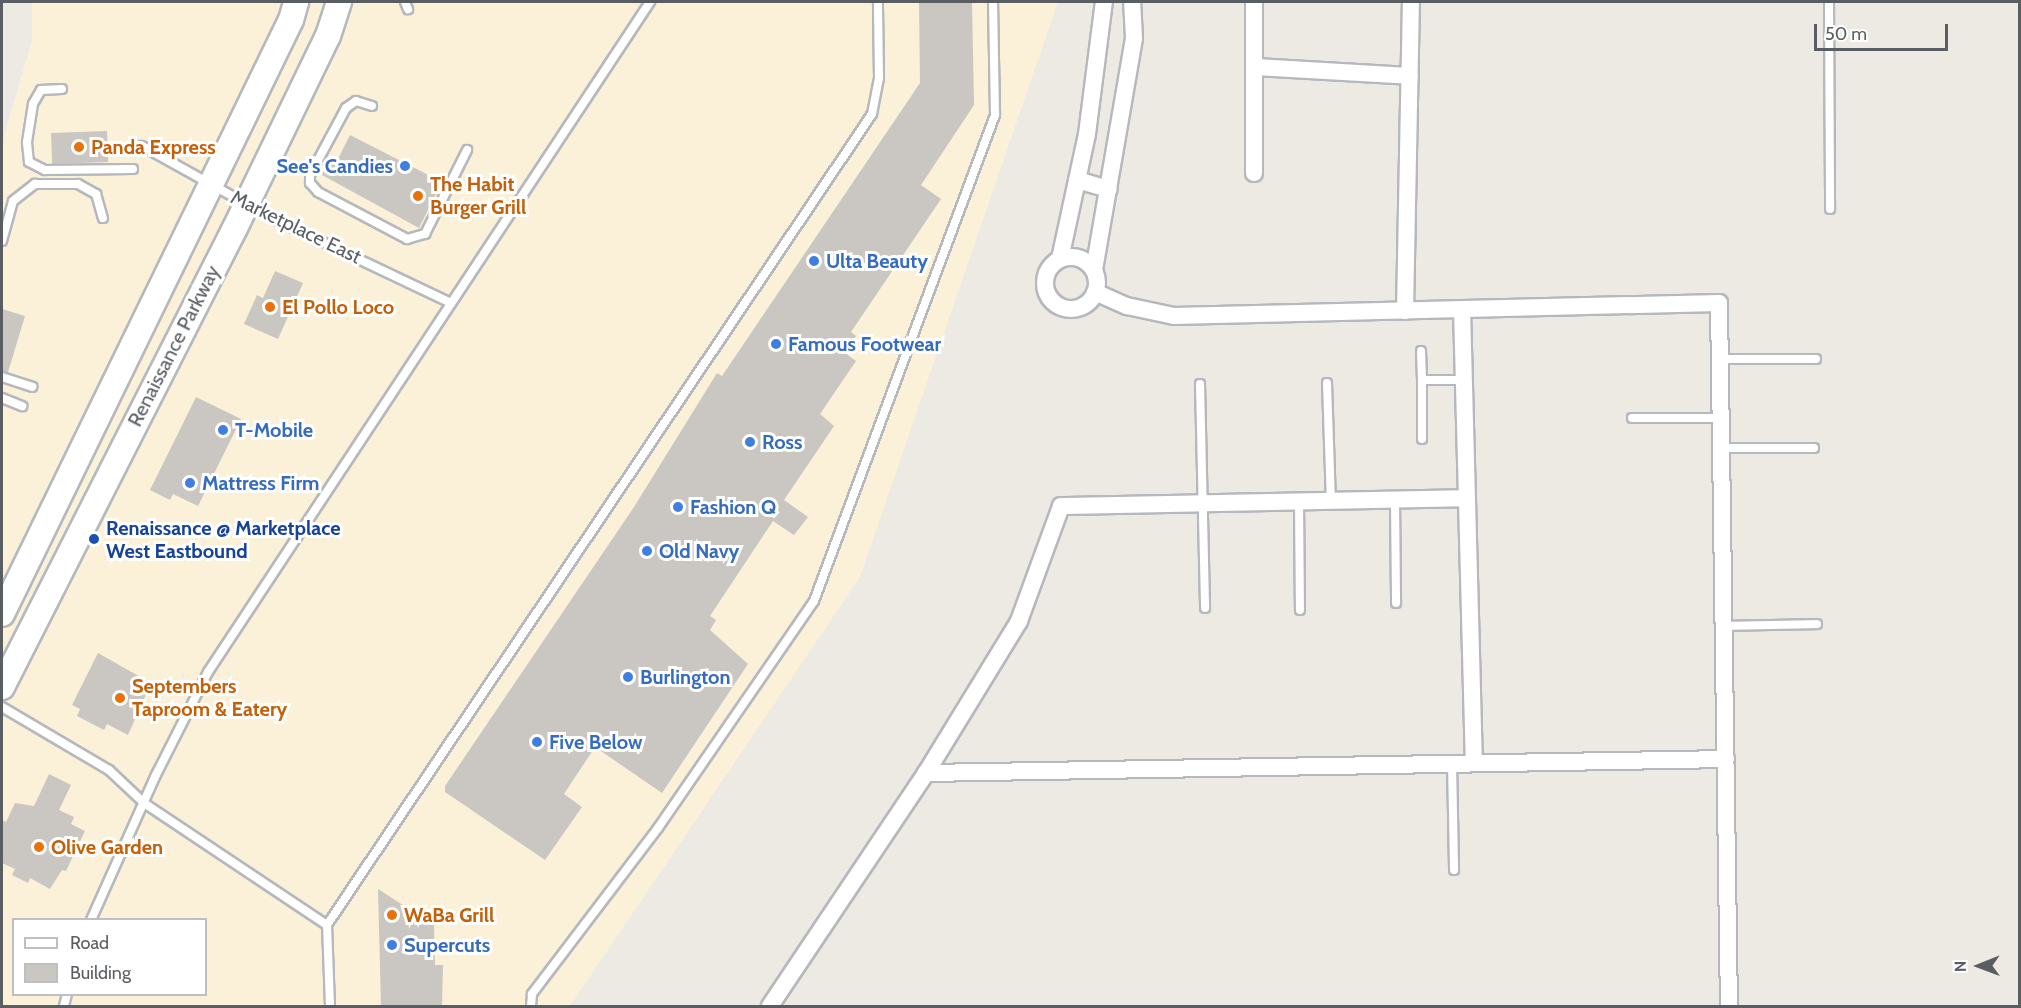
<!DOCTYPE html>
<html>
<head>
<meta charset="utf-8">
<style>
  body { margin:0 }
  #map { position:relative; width:2021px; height:1008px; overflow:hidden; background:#eceae2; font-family:Cabin,sans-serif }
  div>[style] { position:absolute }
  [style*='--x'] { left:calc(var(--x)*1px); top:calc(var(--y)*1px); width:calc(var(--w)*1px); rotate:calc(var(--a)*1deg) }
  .commercial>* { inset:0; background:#fbf1d8 }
  .building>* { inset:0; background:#cac6c2; transform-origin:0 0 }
  .roads { filter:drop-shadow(2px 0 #b5b8bc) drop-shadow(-2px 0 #b5b8bc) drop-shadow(0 2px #b5b8bc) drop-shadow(0 -2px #b5b8bc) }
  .lane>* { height:8px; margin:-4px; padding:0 4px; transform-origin:4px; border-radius:4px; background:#fff }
  .street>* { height:16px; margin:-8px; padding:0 8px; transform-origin:8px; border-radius:8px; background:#fff }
  .street>.ring { margin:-8px; padding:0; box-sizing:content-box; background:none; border:16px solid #fff; border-radius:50% }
  .secondary>* { height:24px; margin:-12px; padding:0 12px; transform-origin:12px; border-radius:12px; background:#fff }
  .dots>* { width:16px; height:16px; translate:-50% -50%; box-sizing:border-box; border:3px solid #fff; border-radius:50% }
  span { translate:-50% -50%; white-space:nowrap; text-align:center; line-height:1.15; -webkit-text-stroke:6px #fff; paint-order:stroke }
  .food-label { font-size:20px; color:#c56008; font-weight:700 }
  .left { translate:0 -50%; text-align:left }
  .shop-label { font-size:20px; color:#366cbe; font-weight:700 }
  .right { translate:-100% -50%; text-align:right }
  .street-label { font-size:20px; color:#5a5e62 }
  .transit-label { font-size:20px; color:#164399; font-weight:700 }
  .frame { position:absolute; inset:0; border:3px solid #5a5e62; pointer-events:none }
  .legend { position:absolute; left:12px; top:918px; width:195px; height:78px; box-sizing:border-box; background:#fff; border:2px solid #bdbfc0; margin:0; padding:8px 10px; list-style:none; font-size:18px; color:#5a5e62 }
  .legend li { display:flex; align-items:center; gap:12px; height:30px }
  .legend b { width:30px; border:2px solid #bdbfc0 }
  .north { position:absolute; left:1949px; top:936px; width:60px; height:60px; -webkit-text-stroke:4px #fff; paint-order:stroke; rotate:269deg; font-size:16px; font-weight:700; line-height:24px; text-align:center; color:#5a5e62 }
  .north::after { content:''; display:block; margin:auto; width:21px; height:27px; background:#5a5e62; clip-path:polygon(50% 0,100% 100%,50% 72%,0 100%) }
  .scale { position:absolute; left:1814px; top:24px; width:134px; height:27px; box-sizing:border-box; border:3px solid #5a5e62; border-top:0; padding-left:8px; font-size:18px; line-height:21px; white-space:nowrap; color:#5a5e62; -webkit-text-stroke:4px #fff; paint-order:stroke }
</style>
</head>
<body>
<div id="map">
  <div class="commercial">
    <i style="clip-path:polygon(evenodd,32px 2px,1058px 2px,860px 577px,570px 1006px,2px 1006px,2px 143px,32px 40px,32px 2px,14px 920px,206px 920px,206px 994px,14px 994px,14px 920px)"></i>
  </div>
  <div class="building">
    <i style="clip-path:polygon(919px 2px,972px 2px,974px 105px,921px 185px,941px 199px,851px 332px,856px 336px,845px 353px,856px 361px,820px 414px,834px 426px,784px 500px,808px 517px,794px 535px,773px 521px,710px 616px,716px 620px,710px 630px,748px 664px,662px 793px,595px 747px,564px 794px,582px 807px,545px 860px,445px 792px,445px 786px,634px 507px,717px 373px,722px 376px,920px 83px)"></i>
    <i style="left:107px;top:131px;width:31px;height:56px;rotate:88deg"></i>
    <i style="clip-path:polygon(350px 135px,442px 182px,419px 228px,322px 175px,331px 156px,338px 159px)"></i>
    <i style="clip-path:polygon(275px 271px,303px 283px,278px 339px,244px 324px,257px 295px,263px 298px)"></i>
    <i style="clip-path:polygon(2px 309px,25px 316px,8px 372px,2px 371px)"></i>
    <i style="clip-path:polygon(196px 397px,241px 419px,198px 506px,173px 494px,170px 500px,150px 490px)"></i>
    <i style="clip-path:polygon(98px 653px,151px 683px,128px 735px,107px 724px,104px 730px,77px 716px,80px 709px,72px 705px)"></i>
    <i style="clip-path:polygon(49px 774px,71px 785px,59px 810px,74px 817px,71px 824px,85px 831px,66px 871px,62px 870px,50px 889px,30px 878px,28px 883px,12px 875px,15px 869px,2px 863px,2px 820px,6px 822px,15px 803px,34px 806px)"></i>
    <i style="clip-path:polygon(378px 889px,434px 925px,435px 965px,443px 965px,442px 1006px,381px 1006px)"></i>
  </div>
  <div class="roads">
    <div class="lane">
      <i style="--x:405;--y:2;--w:8;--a:67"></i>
      <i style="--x:1829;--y:2;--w:207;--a:89.7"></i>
      <i style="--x:62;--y:89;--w:21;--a:177"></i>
      <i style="--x:41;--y:90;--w:16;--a:120"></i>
      <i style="--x:33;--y:104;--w:39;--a:99"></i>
      <i style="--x:27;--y:143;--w:19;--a:84"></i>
      <i style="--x:29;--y:162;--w:18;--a:27"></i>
      <i style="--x:45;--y:170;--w:88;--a:-0.7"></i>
      <i style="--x:372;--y:106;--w:17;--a:-163"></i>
      <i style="--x:356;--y:101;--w:12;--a:145"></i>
      <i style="--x:346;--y:108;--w:76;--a:118.2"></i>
      <i style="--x:310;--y:175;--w:8;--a:90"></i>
      <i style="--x:310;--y:183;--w:12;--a:48"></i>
      <i style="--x:318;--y:192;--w:101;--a:27.8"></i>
      <i style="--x:407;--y:239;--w:19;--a:-16"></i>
      <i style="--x:425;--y:234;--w:94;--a:-63.4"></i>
      <i style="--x:142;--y:146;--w:149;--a:29"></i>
      <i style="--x:272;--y:218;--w:198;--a:25.4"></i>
      <i style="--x:2;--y:241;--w:41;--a:-74.6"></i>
      <i style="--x:13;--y:201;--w:28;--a:-38"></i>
      <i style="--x:35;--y:184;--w:43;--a:0"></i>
      <i style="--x:78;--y:184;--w:21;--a:29"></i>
      <i style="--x:96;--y:194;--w:25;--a:74"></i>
      <i style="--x:1421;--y:351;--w:29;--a:88"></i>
      <i style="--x:1720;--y:359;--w:96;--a:0"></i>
      <i style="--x:2;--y:377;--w:32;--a:18"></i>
      <i style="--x:1327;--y:383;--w:118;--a:88.1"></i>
      <i style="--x:1200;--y:384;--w:224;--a:88.7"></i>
      <i style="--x:2;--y:398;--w:22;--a:22"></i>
      <i style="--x:1632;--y:418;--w:89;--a:0"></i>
      <i style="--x:1422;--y:439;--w:59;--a:-90"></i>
      <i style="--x:1422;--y:380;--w:42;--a:0"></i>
      <i style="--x:1721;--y:448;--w:93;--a:0"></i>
      <i style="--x:1299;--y:501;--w:109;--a:89.5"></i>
      <i style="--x:1395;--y:501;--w:102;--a:89.4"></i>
      <i style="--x:1724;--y:626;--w:93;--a:-1.2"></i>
      <i style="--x:2;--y:707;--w:124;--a:30.5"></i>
      <i style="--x:109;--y:770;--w:48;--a:43.3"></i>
      <i style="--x:144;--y:803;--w:220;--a:33.7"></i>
      <i style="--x:1452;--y:762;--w:108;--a:88.9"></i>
      <i style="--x:91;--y:920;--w:159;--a:-65.9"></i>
      <i style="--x:156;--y:775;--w:115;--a:-63.2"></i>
      <i style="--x:208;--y:672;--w:803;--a:-56.59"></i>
      <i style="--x:64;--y:1006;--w:12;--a:-76"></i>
      <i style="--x:330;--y:1006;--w:81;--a:-92.1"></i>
      <i style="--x:327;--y:925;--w:977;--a:-56.1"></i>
      <i style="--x:872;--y:114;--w:37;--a:-79"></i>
      <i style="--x:879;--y:78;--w:76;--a:-90.8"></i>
      <i style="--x:531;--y:1006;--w:12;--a:-85"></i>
      <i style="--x:532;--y:994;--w:208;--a:-52.8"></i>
      <i style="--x:658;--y:828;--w:275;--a:-55.5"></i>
      <i style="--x:814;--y:601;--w:519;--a:-69.57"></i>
      <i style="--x:995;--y:115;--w:113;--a:-91"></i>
    </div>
    <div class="street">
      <i style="--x:1254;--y:2;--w:171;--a:90"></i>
      <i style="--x:1255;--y:67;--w:155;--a:3.3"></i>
      <i style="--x:1077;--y:180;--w:33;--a:16"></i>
      <i class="ring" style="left:1045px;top:257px;width:36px;height:36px"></i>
      <i style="--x:1060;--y:259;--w:128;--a:-77.8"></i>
      <i style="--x:1087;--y:134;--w:133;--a:-82.7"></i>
      <i style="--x:1094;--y:270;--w:235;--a:-80.2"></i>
      <i style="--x:1134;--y:38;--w:36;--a:-93"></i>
      <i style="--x:1095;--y:292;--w:35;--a:24"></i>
      <i style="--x:1127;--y:306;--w:48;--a:12"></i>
      <i style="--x:1174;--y:316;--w:545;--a:-1.37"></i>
      <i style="--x:1719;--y:303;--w:703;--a:89.19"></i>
      <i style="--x:1462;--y:309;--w:452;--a:88.5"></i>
      <i style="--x:1405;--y:311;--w:309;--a:-88.9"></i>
      <i style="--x:926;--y:773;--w:800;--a:-1"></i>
      <i style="--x:770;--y:1006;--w:280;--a:-56.2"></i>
      <i style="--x:926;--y:773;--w:178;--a:-58.5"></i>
      <i style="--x:1019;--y:621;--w:122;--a:-69.9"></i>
      <i style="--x:1061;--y:506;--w:406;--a:-1.1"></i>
    </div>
    <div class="secondary">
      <i style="--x:2;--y:614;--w:661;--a:-64.06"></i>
      <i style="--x:291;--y:20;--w:19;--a:-74"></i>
      <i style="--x:2;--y:687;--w:515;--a:-63.09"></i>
      <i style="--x:235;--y:228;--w:213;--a:-64.2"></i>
      <i style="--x:328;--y:36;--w:36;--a:-72"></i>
    </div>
  </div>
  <div class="dots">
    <i style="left:79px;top:147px;background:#e8710a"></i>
    <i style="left:405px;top:166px;background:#3f7fe0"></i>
    <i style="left:418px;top:196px;background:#e8710a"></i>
    <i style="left:814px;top:261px;background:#3f7fe0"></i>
    <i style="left:270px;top:307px;background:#e8710a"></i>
    <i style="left:776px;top:344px;background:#3f7fe0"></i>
    <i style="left:223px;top:430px;background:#3f7fe0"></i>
    <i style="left:750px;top:442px;background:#3f7fe0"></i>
    <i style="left:190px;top:483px;background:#3f7fe0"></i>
    <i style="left:678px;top:507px;background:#3f7fe0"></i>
    <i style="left:94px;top:539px;background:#1a4fb4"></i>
    <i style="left:647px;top:551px;background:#3f7fe0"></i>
    <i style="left:628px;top:677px;background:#3f7fe0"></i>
    <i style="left:120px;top:698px;background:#e8710a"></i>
    <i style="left:537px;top:742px;background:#3f7fe0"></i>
    <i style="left:39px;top:847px;background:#e8710a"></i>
    <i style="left:392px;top:915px;background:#e8710a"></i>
    <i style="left:392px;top:945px;background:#3f7fe0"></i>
  </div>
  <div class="food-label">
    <span class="left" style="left:91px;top:147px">Panda Express</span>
    <span class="left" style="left:430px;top:196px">The Habit<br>Burger Grill</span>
    <span class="left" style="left:282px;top:307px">El Pollo Loco</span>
    <span class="left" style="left:132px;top:698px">Septembers<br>Taproom &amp; Eatery</span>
    <span class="left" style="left:51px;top:847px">Olive Garden</span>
    <span class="left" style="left:404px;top:915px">WaBa Grill</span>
  </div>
  <div class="shop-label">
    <span class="right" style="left:393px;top:166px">See's Candies</span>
    <span class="left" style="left:826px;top:261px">Ulta Beauty</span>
    <span class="left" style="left:788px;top:344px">Famous Footwear</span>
    <span class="left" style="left:235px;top:430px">T-Mobile</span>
    <span class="left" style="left:762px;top:442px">Ross</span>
    <span class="left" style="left:202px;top:483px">Mattress Firm</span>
    <span class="left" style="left:690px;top:507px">Fashion Q</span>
    <span class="left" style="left:659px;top:551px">Old Navy</span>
    <span class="left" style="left:640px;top:677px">Burlington</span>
    <span class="left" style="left:549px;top:742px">Five Below</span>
    <span class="left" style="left:404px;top:945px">Supercuts</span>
  </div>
  <div class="street-label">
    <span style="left:296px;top:227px;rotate:26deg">Marketplace East</span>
    <span style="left:174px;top:346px;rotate:-63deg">Renaissance Parkway</span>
  </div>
  <div class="transit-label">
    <span class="left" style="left:106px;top:540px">Renaissance @ Marketplace<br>West Eastbound</span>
  </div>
  <div class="frame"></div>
  <ul class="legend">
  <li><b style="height:8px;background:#fff"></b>Road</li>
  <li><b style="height:16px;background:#cac6c2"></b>Building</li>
  </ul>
  <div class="north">N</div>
  <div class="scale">50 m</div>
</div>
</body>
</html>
